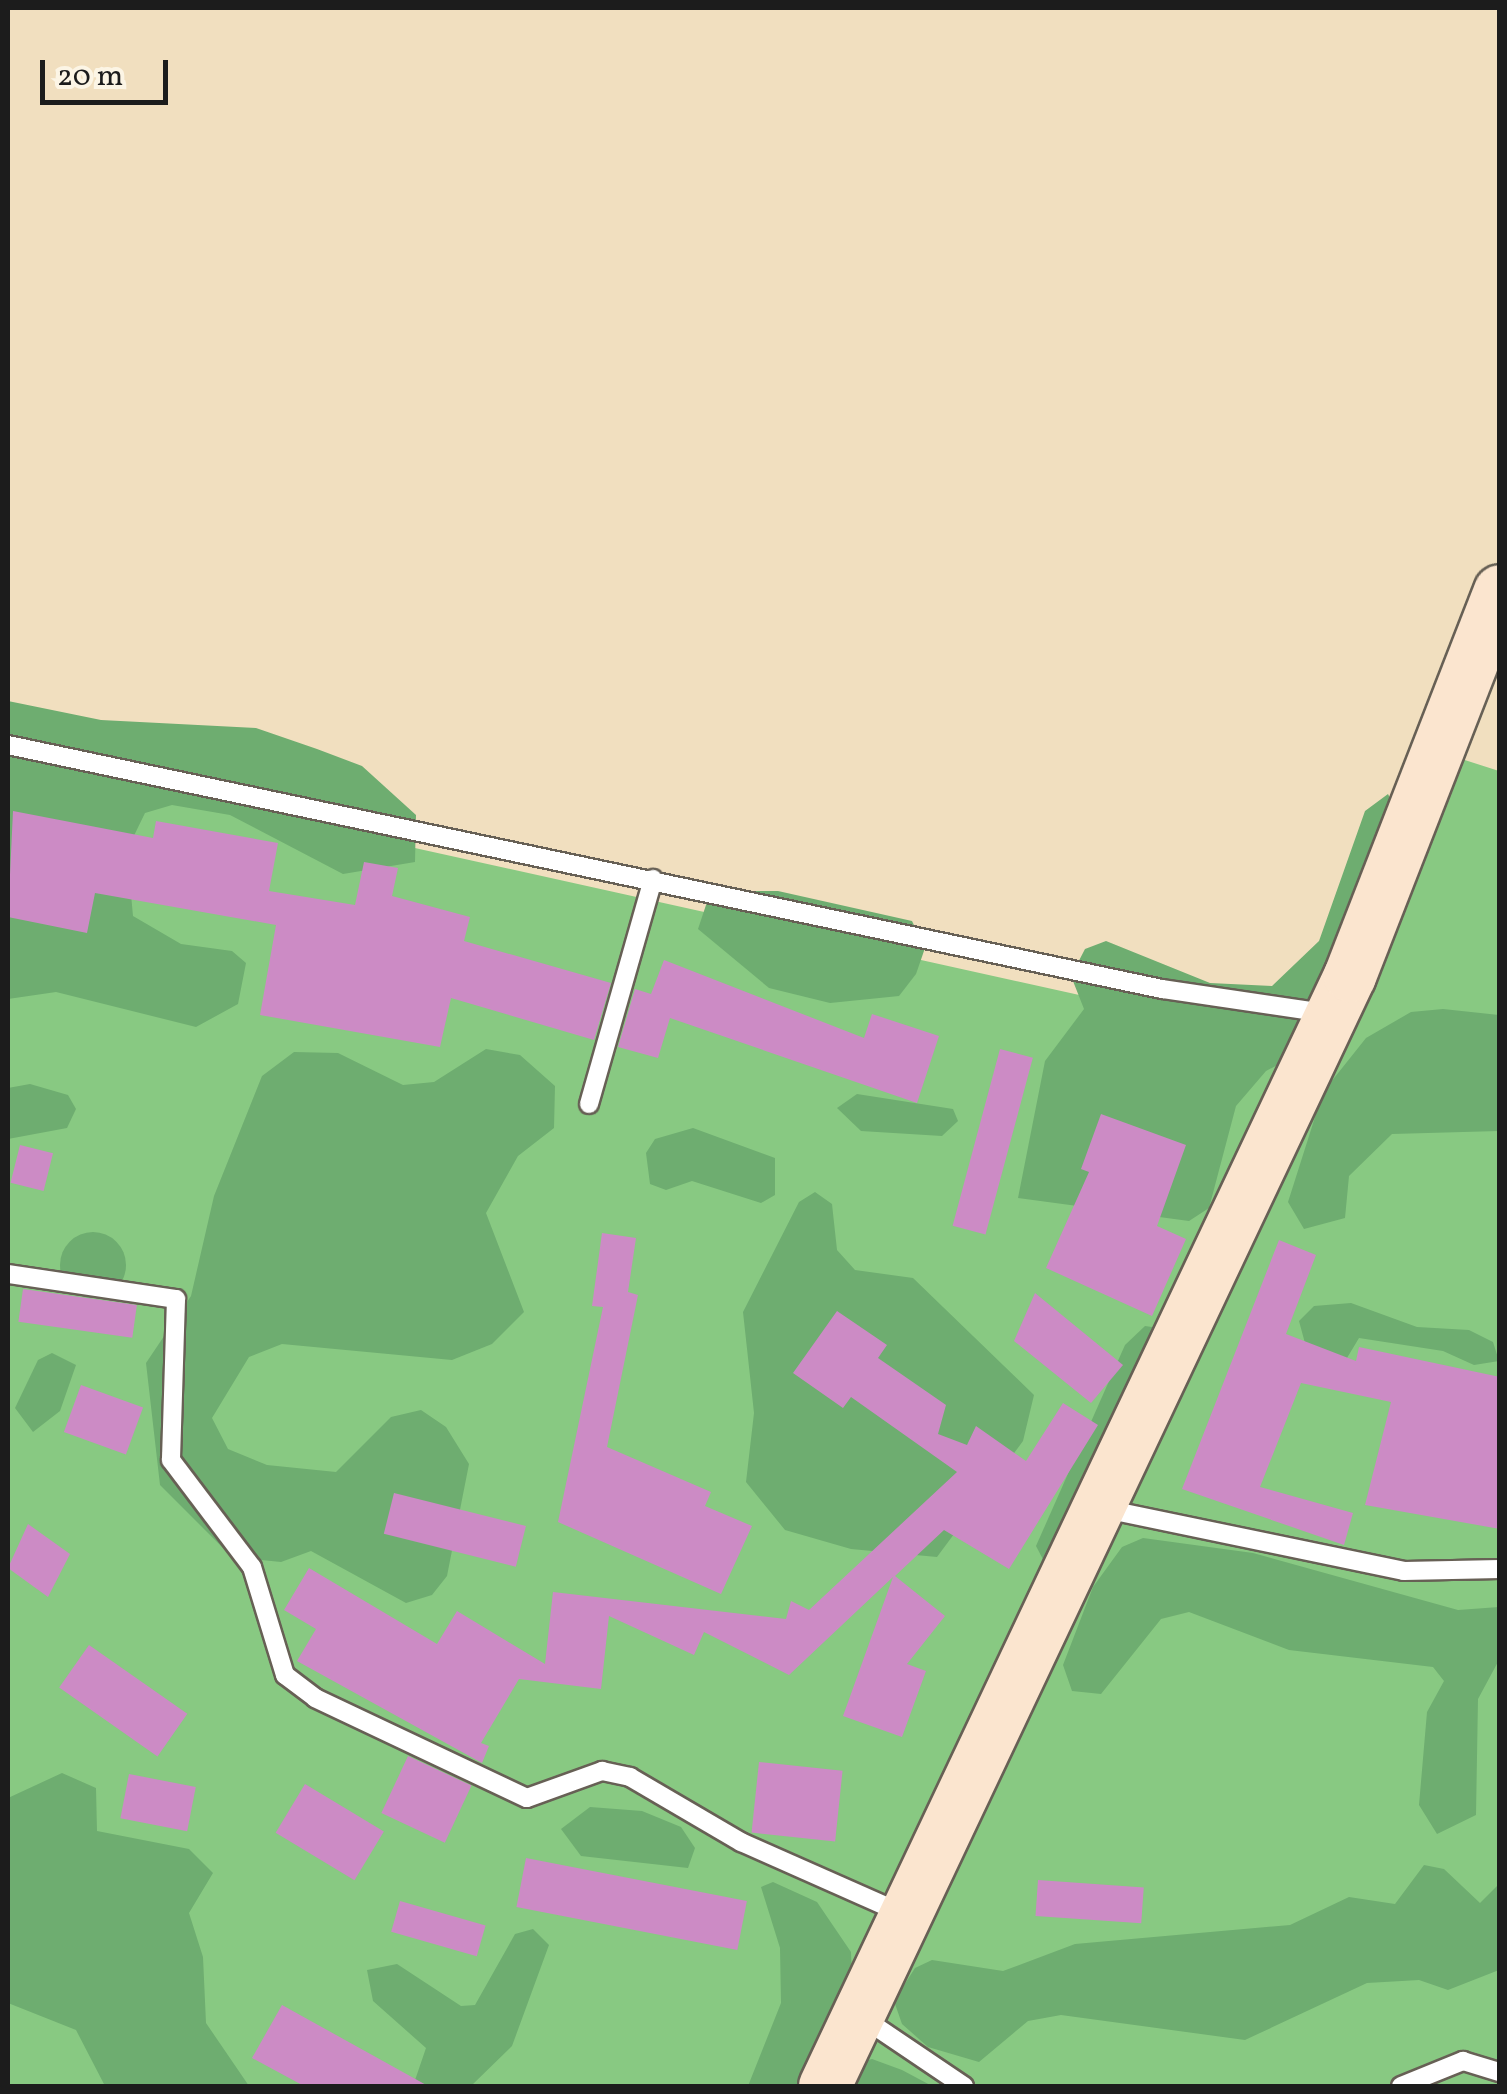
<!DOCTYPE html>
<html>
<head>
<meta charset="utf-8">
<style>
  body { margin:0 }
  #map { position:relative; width:1507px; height:2094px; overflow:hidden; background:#f1dfbf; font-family:Vollkorn,serif }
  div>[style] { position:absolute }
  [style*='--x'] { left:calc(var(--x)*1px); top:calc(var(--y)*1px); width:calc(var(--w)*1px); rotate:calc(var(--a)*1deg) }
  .green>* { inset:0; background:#88c982 }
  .forest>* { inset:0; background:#6ead70 }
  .round { border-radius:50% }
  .building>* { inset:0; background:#cc8bc5; transform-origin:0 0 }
  .roads { filter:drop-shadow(2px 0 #676055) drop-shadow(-2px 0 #676055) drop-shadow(0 2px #676055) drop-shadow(0 -2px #676055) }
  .service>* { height:18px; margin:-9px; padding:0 9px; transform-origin:9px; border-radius:9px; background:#fff }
  .secondary>* { height:52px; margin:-26px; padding:0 26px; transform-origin:26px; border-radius:26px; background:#fbe5cf }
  span { translate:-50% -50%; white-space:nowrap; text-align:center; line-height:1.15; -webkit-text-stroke:8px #fcf5e5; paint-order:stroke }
  .frame { position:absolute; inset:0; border:10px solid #1c1c1c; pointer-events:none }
  .scale { position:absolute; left:40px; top:60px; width:128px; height:45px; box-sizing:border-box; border:5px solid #1c1c1c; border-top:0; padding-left:12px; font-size:30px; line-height:35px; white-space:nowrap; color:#1c1c1c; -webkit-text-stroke:8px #fcf5e5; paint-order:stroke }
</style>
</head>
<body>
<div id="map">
  <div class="green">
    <i style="clip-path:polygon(1446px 754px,1499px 771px,1499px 2086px,8px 2086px,8px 758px,1319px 1048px)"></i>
  </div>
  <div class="forest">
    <i style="clip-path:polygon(8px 701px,101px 720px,256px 728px,317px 749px,362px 766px,416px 815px,415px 862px,343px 874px,230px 815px,172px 805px,145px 813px,127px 850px,133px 916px,181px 944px,232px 951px,246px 963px,238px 1004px,196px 1027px,56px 992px,8px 999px)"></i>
    <i style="clip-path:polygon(1388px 794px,1394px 806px,1298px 1054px,1266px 1071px,1236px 1106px,1209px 1208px,1189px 1221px,1018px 1198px,1045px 1061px,1084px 1009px,1071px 976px,1085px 949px,1106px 941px,1210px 983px,1272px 986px,1319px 941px,1365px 811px)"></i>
    <i style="clip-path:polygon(736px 891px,778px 891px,912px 921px,925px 948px,916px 974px,899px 996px,830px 1003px,769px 988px,698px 929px,707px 902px)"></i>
    <i style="clip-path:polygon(1443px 1009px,1499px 1015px,1499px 1131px,1392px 1134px,1349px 1176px,1345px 1218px,1304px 1229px,1288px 1202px,1323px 1092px,1366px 1038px,1411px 1012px)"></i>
    <i style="clip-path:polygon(486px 1049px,520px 1055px,555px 1086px,554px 1128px,518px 1156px,486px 1213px,524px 1312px,492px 1344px,452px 1360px,282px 1344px,249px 1357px,212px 1418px,228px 1449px,267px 1465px,336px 1472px,391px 1417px,421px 1410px,446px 1427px,469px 1464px,447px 1576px,432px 1595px,406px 1603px,311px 1551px,281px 1562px,232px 1557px,160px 1485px,146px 1363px,191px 1296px,214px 1196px,262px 1076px,294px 1052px,338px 1053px,403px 1085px,434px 1082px)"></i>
    <i style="clip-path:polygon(30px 1084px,68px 1095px,76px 1109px,67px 1128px,8px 1139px,8px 1088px)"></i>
    <i style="clip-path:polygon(857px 1094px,953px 1109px,958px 1121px,942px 1136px,861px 1131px,837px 1108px)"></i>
    <i style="clip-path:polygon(693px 1128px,775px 1158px,775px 1195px,761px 1203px,692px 1181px,666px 1190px,650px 1184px,646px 1153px,655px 1139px)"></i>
    <i style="clip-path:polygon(815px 1192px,832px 1204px,837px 1250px,855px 1270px,913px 1278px,1034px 1395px,1023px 1441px,937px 1557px,851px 1549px,785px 1530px,746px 1482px,754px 1413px,743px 1312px,799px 1202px)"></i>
    <i class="round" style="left:60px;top:1232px;width:66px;height:66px"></i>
    <i style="clip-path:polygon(1351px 1303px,1417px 1327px,1469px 1330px,1493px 1342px,1499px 1361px,1474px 1365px,1443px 1351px,1359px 1338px,1347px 1358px,1312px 1369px,1299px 1321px,1314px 1306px)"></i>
    <i style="clip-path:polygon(1145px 1326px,1159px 1328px,1047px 1567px,1036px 1546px,1125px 1345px)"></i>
    <i style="clip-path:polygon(52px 1353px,76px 1365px,60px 1411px,33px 1432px,15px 1408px,38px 1360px)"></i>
    <i style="clip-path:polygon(1143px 1538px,1253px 1553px,1458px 1610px,1499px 1607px,1499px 1660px,1478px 1699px,1476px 1815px,1437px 1834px,1419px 1805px,1427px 1712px,1444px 1681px,1433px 1667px,1289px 1650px,1189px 1612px,1161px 1619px,1101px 1694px,1072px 1691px,1063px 1665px,1093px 1587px,1122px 1547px)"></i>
    <i style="clip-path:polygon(62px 1773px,96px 1788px,97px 1831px,189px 1849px,213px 1873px,189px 1913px,203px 1957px,206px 2023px,249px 2086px,105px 2086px,76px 2030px,8px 2003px,8px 1798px)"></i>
    <i style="clip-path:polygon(590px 1807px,642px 1811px,681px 1827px,695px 1848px,688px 1868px,581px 1856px,561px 1829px)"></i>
    <i style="clip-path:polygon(1424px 1865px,1444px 1869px,1480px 1903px,1499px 1884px,1499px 1970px,1448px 1990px,1419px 1980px,1367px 1983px,1245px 2040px,1061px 2015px,1028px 2021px,979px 2062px,928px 2047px,902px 2024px,894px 2001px,915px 1968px,932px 1960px,1003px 1971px,1075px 1944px,1290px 1925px,1349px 1897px,1395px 1904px)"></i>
    <i style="clip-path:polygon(773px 1882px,817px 1902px,851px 1952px,852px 1979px,799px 2086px,748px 2086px,781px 2003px,780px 1948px,761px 1887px)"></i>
    <i style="clip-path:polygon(533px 1929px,549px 1945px,512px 2046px,471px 2086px,413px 2086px,426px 2048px,373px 2001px,367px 1970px,397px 1964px,461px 2006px,475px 2005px,515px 1934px)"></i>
    <i style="clip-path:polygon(872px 2059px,902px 2070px,932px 2086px,844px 2086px,857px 2063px)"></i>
  </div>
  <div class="building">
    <i style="clip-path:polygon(13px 811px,153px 838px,156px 821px,278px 843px,269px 891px,355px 905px,364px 862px,398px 868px,392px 896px,470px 917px,464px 941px,611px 983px,594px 1040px,451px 998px,440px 1047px,260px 1015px,276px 925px,95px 893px,87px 933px,8px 917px)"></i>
    <i style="clip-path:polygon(664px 960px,864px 1038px,872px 1014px,939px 1036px,917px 1103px,670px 1018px,658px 1058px,618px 1047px,635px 989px,651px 994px)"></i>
    <i style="left:1000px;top:1049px;width:34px;height:183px;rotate:15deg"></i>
    <i style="clip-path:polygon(1101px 1114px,1186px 1145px,1157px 1226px,1186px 1239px,1152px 1316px,1046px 1268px,1089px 1172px,1081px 1169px)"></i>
    <i style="left:20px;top:1145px;width:34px;height:39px;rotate:14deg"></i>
    <i style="clip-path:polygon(602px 1233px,636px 1238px,628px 1292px,638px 1295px,607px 1447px,711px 1492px,705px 1506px,752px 1526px,721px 1594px,558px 1522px,603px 1307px,592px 1306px)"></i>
    <i style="clip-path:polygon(1279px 1240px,1316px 1255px,1286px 1334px,1356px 1361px,1359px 1347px,1500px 1377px,1500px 1529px,1365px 1505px,1391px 1402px,1301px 1383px,1260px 1487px,1353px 1513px,1344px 1545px,1182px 1489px)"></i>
    <i style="left:23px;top:1289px;width:115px;height:33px;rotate:8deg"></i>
    <i style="clip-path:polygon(1035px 1293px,1123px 1365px,1091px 1403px,1014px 1341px)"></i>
    <i style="clip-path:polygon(837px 1311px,887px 1345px,878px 1358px,946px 1405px,938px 1434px,967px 1445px,976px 1426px,1026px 1461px,1063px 1403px,1098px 1425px,1009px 1569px,944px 1530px,895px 1576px,945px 1616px,907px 1664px,926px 1671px,902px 1737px,843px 1716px,893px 1577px,789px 1675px,704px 1632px,694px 1655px,609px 1616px,601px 1689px,519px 1679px,481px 1743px,489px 1746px,482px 1763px,297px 1661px,316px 1629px,284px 1610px,309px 1568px,437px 1644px,457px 1611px,545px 1664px,553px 1592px,786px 1619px,791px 1601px,809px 1610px,957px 1472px,851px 1397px,843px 1408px,793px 1373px)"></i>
    <i style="left:81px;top:1385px;width:66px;height:50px;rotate:20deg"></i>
    <i style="left:394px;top:1493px;width:136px;height:42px;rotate:14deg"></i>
    <i style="clip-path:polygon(28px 1524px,70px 1554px,48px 1597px,8px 1568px)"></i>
    <i style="left:89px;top:1645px;width:120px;height:52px;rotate:35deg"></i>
    <i style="left:408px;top:1756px;width:70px;height:63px;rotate:25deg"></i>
    <i style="left:759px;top:1762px;width:84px;height:71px;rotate:6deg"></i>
    <i style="left:129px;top:1774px;width:68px;height:45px;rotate:11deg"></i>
    <i style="left:305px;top:1784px;width:92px;height:57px;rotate:31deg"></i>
    <i style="left:526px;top:1858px;width:225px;height:50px;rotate:11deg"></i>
    <i style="left:1038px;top:1880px;width:106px;height:36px;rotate:4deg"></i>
    <i style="left:400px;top:1901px;width:89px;height:32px;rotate:16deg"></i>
    <i style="clip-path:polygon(282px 2005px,428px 2086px,304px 2086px,252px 2058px)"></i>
  </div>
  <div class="roads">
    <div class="service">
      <i style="--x:8;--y:745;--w:1180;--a:11.94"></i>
      <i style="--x:1162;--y:989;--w:165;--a:8.4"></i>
      <i style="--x:589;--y:1104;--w:234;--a:-74.1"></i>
      <i style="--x:8;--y:1274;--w:170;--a:8.5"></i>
      <i style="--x:176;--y:1299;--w:161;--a:91.8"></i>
      <i style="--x:171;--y:1460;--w:134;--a:52.9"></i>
      <i style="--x:252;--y:1567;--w:113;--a:73"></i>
      <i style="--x:285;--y:1675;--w:38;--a:37"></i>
      <i style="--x:315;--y:1698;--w:234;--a:25.3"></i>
      <i style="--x:527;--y:1798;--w:80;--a:-19.8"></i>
      <i style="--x:602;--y:1771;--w:29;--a:12"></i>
      <i style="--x:630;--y:1777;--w:129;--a:30.4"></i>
      <i style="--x:741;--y:1842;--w:175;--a:23.9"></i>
      <i style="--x:1105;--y:1509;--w:305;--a:11.7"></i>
      <i style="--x:1404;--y:1571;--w:96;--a:-1.2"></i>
      <i style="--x:863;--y:2018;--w:122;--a:34"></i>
      <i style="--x:1401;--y:2086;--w:67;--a:-22"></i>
      <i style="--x:1463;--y:2061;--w:39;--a:17"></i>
    </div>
    <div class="secondary">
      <i style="--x:825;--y:2086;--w:1228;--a:-64.69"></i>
      <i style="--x:1350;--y:976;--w:413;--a:-68.7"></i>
    </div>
  </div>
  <div class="frame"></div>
  <div class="scale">20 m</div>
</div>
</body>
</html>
